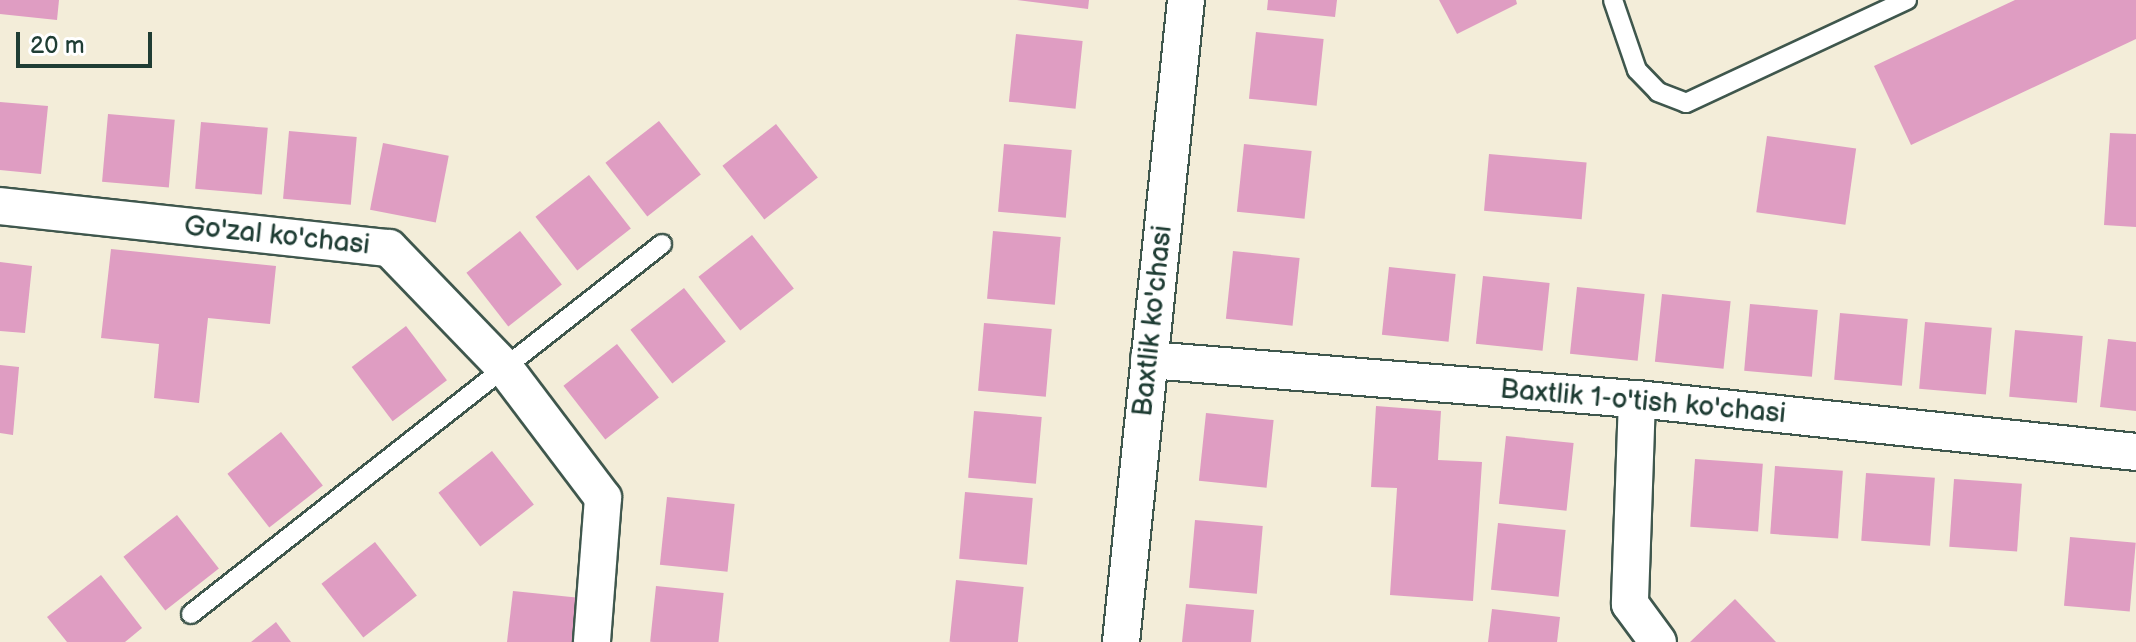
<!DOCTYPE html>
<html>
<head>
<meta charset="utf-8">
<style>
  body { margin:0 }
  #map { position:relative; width:2136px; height:642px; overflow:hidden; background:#f3edd9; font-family:"Balsamiq Sans",sans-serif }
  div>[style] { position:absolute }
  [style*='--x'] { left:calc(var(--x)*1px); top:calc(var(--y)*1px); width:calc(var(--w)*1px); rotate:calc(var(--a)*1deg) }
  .building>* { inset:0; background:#df9dc2; transform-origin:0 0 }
  .roads { filter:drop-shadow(2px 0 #3f574d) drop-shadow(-2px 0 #3f574d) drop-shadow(0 2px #3f574d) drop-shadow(0 -2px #3f574d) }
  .lane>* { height:18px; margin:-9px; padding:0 9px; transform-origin:9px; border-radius:9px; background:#fff }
  .street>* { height:36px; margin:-18px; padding:0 18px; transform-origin:18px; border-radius:18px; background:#fff }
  span { translate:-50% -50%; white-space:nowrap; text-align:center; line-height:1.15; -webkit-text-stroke:6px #fff; paint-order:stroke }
  .street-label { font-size:28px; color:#1f3d34 }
  .scale { position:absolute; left:16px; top:32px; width:136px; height:36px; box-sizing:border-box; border:4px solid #1f3d34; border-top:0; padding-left:10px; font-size:24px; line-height:28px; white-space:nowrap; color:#1f3d34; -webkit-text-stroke:6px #fff; paint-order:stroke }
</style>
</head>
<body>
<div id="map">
  <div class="building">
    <i style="clip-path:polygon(0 0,59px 0,57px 20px,0 14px)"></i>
    <i style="clip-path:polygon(1017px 0,1089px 0,1088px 9px)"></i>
    <i style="clip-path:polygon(1268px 0,1337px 0,1335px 17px,1267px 10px)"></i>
    <i style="clip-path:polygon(1439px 0,1516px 0,1517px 4px,1457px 34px)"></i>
    <i style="clip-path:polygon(2015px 0,2136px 0,2136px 39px,1911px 145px,1874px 66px)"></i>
    <i style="left:1256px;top:32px;width:68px;height:67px;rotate:6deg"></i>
    <i style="left:1016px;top:34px;width:67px;height:68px;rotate:6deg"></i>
    <i style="clip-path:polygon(0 102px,48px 106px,41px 174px,0 170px)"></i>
    <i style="left:108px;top:114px;width:67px;height:68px;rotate:5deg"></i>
    <i style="left:659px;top:121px;width:68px;height:68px;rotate:52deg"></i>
    <i style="left:201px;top:122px;width:67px;height:67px;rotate:5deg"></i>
    <i style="left:776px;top:124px;width:68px;height:68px;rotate:52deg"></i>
    <i style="left:289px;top:131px;width:68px;height:68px;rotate:5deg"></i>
    <i style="clip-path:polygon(2110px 133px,2136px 134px,2136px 227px,2104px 225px)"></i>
    <i style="left:1767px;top:136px;width:90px;height:77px;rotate:8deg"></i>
    <i style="left:383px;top:143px;width:67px;height:68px;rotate:11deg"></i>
    <i style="left:1004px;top:144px;width:68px;height:68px;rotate:5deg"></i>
    <i style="left:1244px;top:144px;width:68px;height:68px;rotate:6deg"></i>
    <i style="left:1489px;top:154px;width:98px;height:57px;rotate:5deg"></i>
    <i style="left:589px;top:175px;width:68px;height:68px;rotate:52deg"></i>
    <i style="left:520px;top:231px;width:68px;height:68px;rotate:52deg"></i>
    <i style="left:993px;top:231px;width:68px;height:68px;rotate:5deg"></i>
    <i style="left:752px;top:235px;width:68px;height:68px;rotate:52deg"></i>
    <i style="clip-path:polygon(111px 249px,276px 266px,270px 324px,208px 318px,199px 403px,154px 398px,159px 344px,101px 338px)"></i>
    <i style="left:1233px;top:251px;width:67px;height:68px;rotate:6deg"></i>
    <i style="clip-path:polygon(0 262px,32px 266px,25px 333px,0 331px)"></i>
    <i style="left:1389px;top:267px;width:67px;height:68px;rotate:6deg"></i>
    <i style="left:1483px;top:276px;width:67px;height:68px;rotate:6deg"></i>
    <i style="left:1577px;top:287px;width:68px;height:67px;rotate:6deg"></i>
    <i style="left:684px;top:288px;width:68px;height:68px;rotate:52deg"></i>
    <i style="left:1662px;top:294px;width:69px;height:68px;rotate:6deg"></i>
    <i style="left:1750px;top:304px;width:68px;height:67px;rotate:5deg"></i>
    <i style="left:1840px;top:313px;width:68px;height:67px;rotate:5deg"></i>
    <i style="left:1925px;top:322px;width:67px;height:67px;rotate:5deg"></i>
    <i style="left:984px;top:323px;width:68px;height:68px;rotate:5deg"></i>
    <i style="left:406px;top:326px;width:68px;height:68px;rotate:53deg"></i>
    <i style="left:2015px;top:330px;width:68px;height:67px;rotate:5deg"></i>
    <i style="clip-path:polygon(2108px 339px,2136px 342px,2136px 411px,2100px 407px)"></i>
    <i style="left:617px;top:344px;width:68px;height:68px;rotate:52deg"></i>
    <i style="clip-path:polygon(0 365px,19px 367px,13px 435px,0 433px)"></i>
    <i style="clip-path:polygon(1376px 406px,1441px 411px,1438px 460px,1482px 462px,1473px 601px,1390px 595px,1397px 488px,1371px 487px)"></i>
    <i style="left:974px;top:411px;width:68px;height:67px;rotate:5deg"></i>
    <i style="left:1206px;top:413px;width:68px;height:68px;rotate:6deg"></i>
    <i style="left:281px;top:432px;width:68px;height:68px;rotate:52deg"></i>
    <i style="left:1506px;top:436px;width:68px;height:68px;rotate:6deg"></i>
    <i style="left:492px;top:451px;width:68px;height:68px;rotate:52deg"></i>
    <i style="left:1695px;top:459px;width:68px;height:68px;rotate:4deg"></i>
    <i style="left:1775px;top:466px;width:68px;height:68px;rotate:4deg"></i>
    <i style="left:1866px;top:473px;width:69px;height:68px;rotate:4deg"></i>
    <i style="left:1954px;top:479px;width:68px;height:68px;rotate:4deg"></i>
    <i style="left:965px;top:492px;width:68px;height:67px;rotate:5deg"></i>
    <i style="left:667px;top:497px;width:68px;height:68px;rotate:6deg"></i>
    <i style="left:177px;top:515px;width:68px;height:68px;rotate:52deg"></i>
    <i style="left:1195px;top:520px;width:68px;height:68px;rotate:5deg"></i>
    <i style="left:1498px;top:523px;width:68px;height:67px;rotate:6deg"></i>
    <i style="left:2070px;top:537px;width:66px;height:69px;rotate:5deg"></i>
    <i style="left:375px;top:542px;width:68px;height:68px;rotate:52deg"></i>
    <i style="clip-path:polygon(101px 575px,142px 628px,125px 642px,67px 642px,47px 617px)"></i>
    <i style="left:956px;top:580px;width:68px;height:62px;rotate:6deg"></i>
    <i style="left:656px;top:586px;width:68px;height:56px;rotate:6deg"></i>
    <i style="clip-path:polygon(513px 591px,581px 598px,576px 642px,507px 642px)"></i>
    <i style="clip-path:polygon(1735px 599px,1776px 642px,1690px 642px)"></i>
    <i style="clip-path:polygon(1186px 604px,1254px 610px,1251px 642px,1182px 642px)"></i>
    <i style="clip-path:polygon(1492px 609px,1560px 617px,1557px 642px,1488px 642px)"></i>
    <i style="clip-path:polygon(276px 622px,291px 642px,251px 642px)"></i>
  </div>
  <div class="roads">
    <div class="lane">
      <i style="--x:1613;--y:0;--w:74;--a:71.1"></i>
      <i style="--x:1637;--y:70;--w:30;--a:46"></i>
      <i style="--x:1658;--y:92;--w:30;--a:21"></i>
      <i style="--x:1686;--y:103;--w:244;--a:-25"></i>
      <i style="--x:191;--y:614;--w:599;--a:-38.15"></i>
    </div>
    <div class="street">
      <i style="--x:0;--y:206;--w:391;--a:6.2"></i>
      <i style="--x:389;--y:248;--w:165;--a:46"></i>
      <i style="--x:504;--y:367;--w:164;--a:52.9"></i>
      <i style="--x:603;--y:498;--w:144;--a:94.4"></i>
      <i style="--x:1149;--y:360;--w:490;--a:4.6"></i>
      <i style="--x:1637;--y:399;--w:502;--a:6.06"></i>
      <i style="--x:1637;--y:399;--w:205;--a:92"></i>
      <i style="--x:1630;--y:604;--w:47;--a:53.6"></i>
      <i style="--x:1121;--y:642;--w:645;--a:-84.22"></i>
    </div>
  </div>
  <div class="street-label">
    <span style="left:277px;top:236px;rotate:6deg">Go'zal ko'chasi</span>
    <span style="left:1153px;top:321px;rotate:-84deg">Baxtlik ko'chasi</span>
    <span style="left:1643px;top:402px;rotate:5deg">Baxtlik 1-o'tish ko'chasi</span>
  </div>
  <div class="scale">20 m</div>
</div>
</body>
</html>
